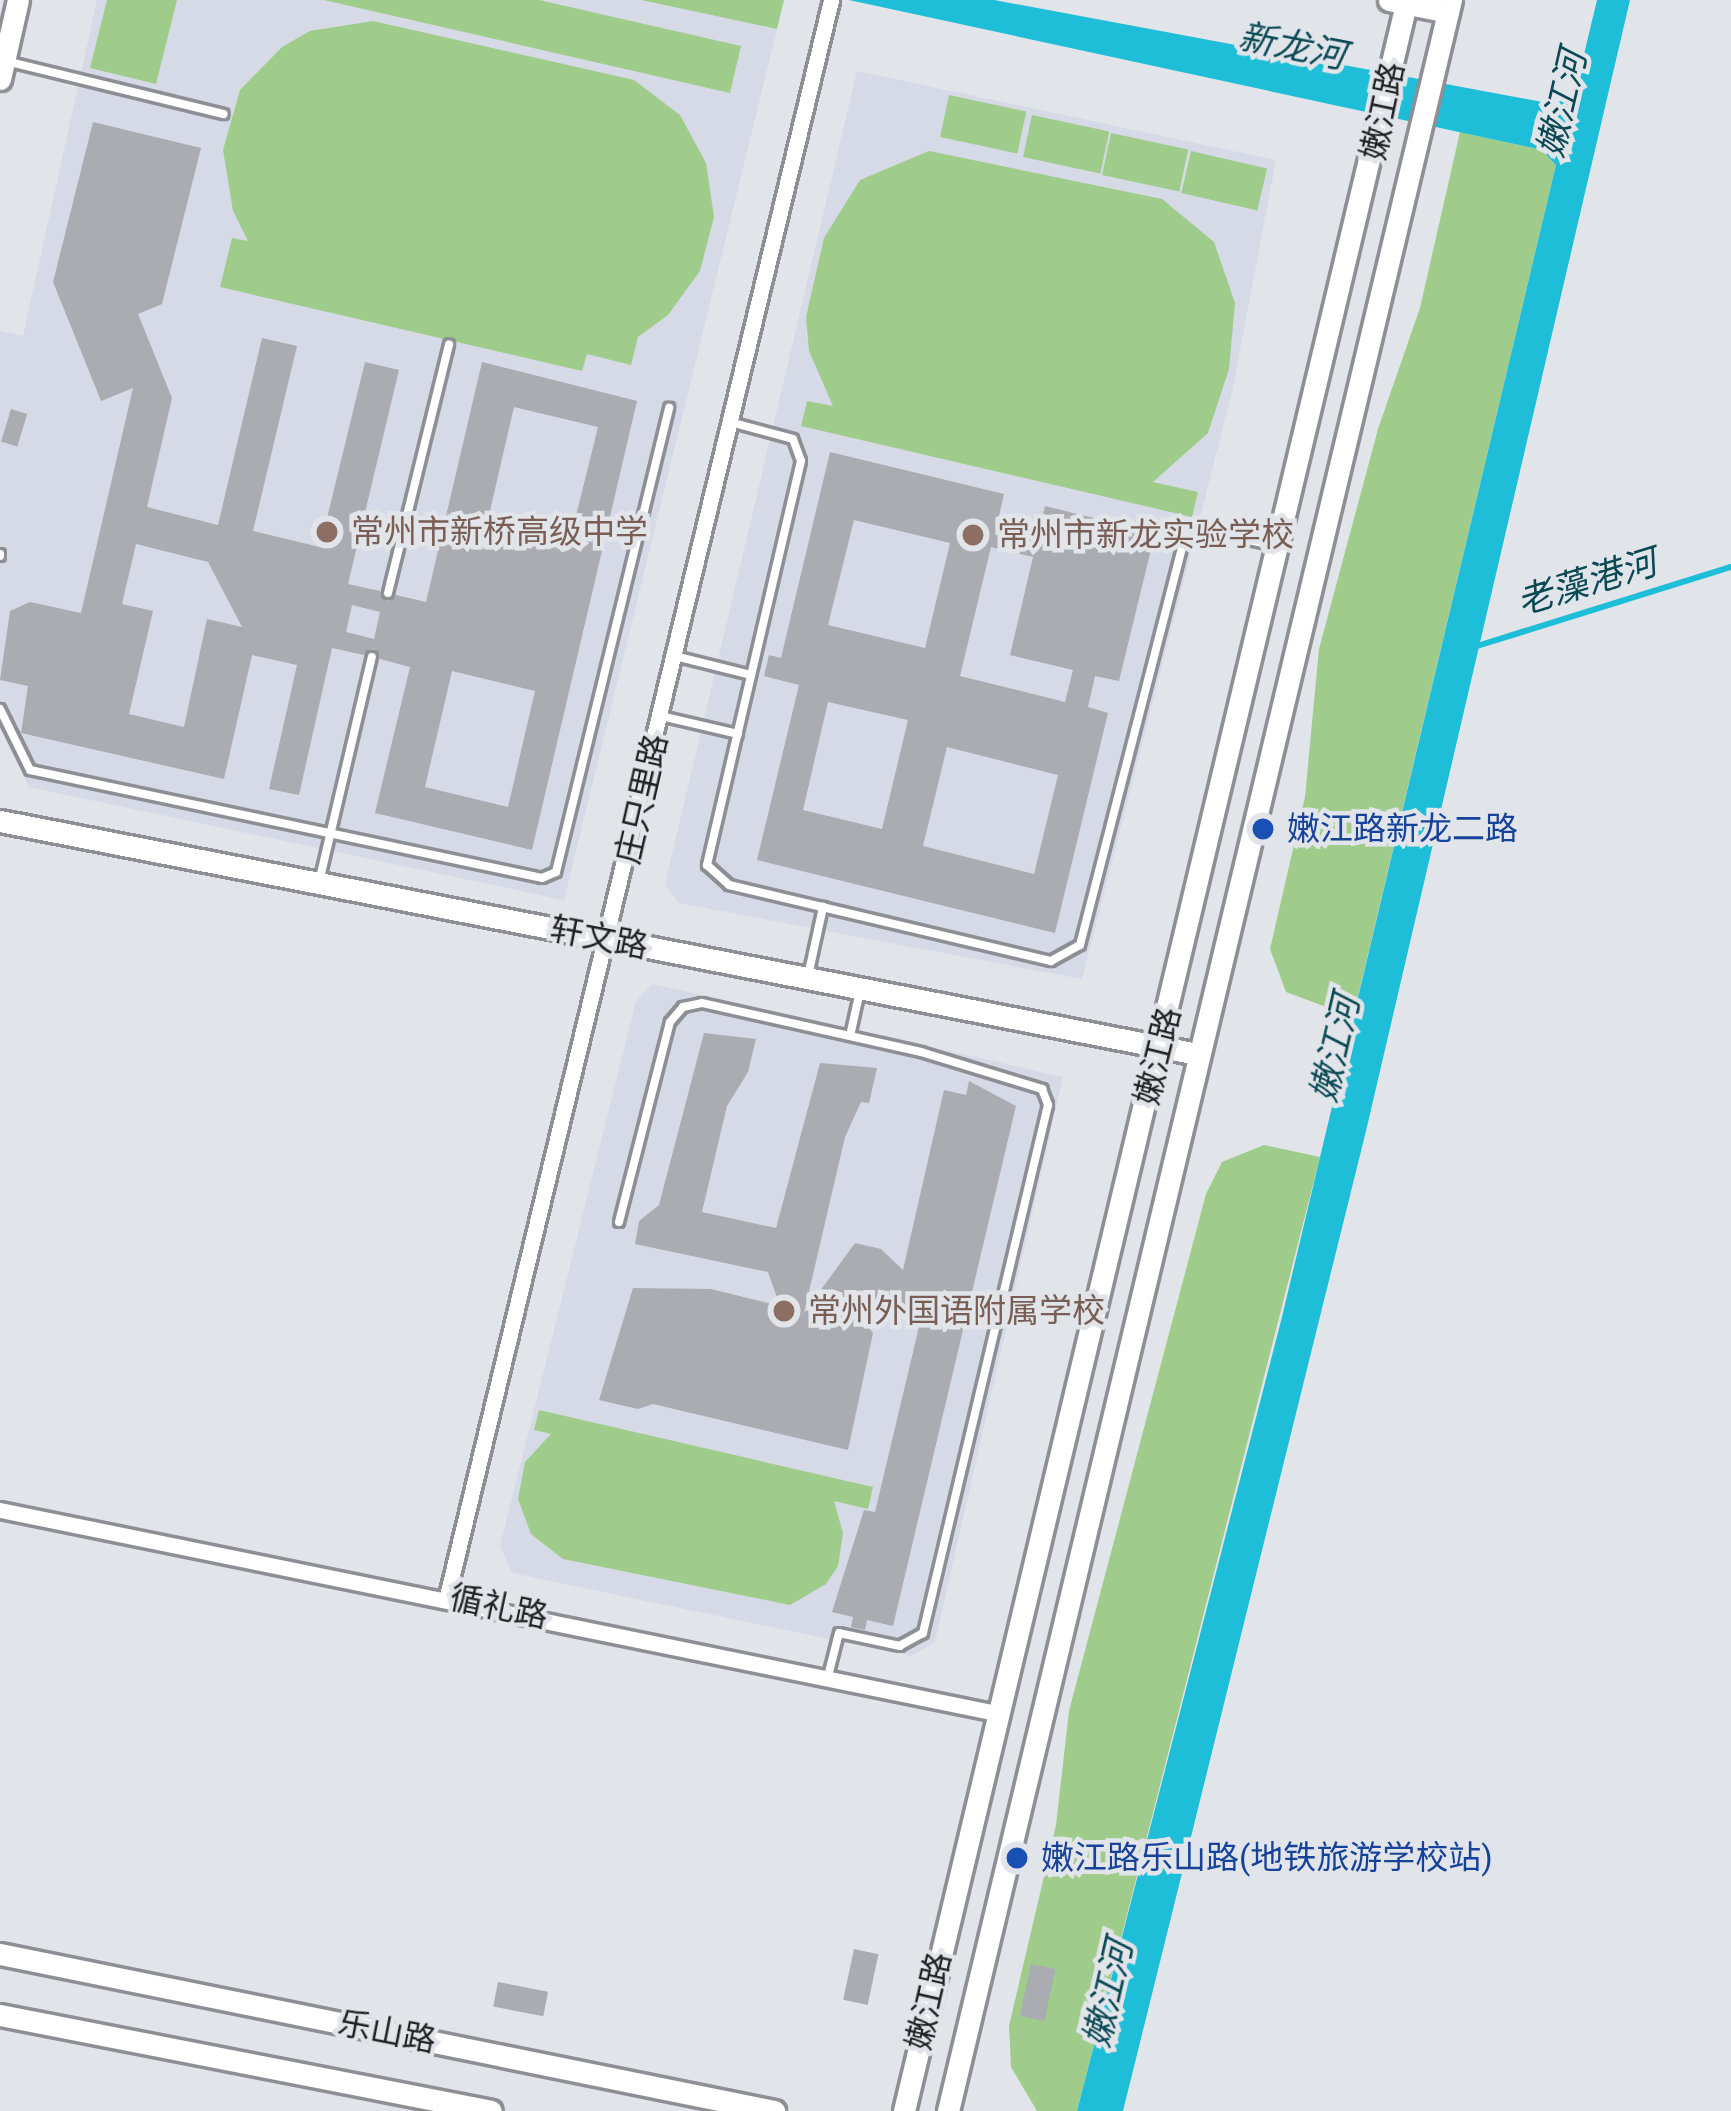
<!DOCTYPE html>
<html>
<head>
<meta charset="utf-8">
<style>
  body { margin:0 }
  #map { position:relative; width:1731px; height:2111px; overflow:hidden; background:#e1e4e9; font-family:Roboto,"Noto Sans SC",sans-serif }
  div>[style] { position:absolute }
  [style*='--x'] { left:calc(var(--x)*1px); top:calc(var(--y)*1px); width:calc(var(--w)*1px); rotate:calc(var(--a)*1deg) }
  .built>* { inset:0; background:#d5dae6 }
  .green>* { inset:0; background:#9fcc8a; transform-origin:0 0 }
  .water>* { inset:0; background:#1ebed8 }
  .stream>* { height:6px; margin:-3px; padding:0 3px; transform-origin:3px; border-radius:3px; background:#1ebed8 }
  .building>* { inset:0; background:#aaacb1; transform-origin:0 0 }
  .roads { filter:drop-shadow(3px 0 #8d8f94) drop-shadow(-3px 0 #8d8f94) drop-shadow(0 3px #8d8f94) drop-shadow(0 -3px #8d8f94) }
  .lane>* { height:8px; margin:-4px; padding:0 4px; transform-origin:4px; border-radius:4px; background:#fff }
  .street>* { height:15px; margin:-7.5px; padding:0 7.5px; transform-origin:7.5px; border-radius:7.5px; background:#fff }
  .secondary>* { height:21px; margin:-10.5px; padding:0 10.5px; transform-origin:10.5px; border-radius:10.5px; background:#fff }
  .dots>* { width:33px; height:33px; translate:-50% -50%; box-sizing:border-box; border:6px solid #e1e4e9; border-radius:50% }
  span { translate:-50% -50%; white-space:nowrap; text-align:center; line-height:1.15; -webkit-text-stroke:9px #e1e4e9; paint-order:stroke }
  .street-label { font-size:33px; color:#202123 }
  .education-label { font-size:33px; color:#785e54 }
  .left { translate:0 -50%; text-align:left }
  .transit-label { font-size:33px; color:#164399 }
  .water-label { font-size:36px; color:#0b4a55; font-style:italic }
</style>
</head>
<body>
<div id="map">
  <div class="built">
    <i style="clip-path:polygon(97px 0,641px 0,777px 29px,564px 900px,29px 787px,0 727px,0 331px,23px 336px)"></i>
    <i style="clip-path:polygon(857px 71px,1276px 160px,1232px 392px,1082px 979px,679px 903px,665px 884px)"></i>
    <i style="clip-path:polygon(653px 984px,1063px 1077px,935px 1642px,911px 1656px,512px 1573px,500px 1546px,636px 1001px)"></i>
  </div>
  <div class="green">
    <i style="clip-path:polygon(107px 0,177px 0,156px 84px,90px 68px)"></i>
    <i style="clip-path:polygon(324px 0,539px 0,741px 46px,730px 93px)"></i>
    <i style="clip-path:polygon(641px 0,784px 0,777px 29px)"></i>
    <i style="clip-path:polygon(373px 21px,634px 80px,680px 115px,706px 163px,714px 217px,700px 271px,668px 315px,638px 337px,631px 365px,587px 354px,582px 371px,220px 287px,232px 238px,248px 241px,233px 211px,223px 150px,240px 90px,282px 47px,310px 31px)"></i>
    <i style="left:949px;top:95px;width:79px;height:43px;rotate:12deg"></i>
    <i style="left:1032px;top:115px;width:79px;height:43px;rotate:12deg"></i>
    <i style="clip-path:polygon(1460px 132px,1542px 150px,1556px 165px,1353px 1017px,1286px 992px,1270px 949px,1305px 797px,1319px 649px,1378px 429px,1420px 308px)"></i>
    <i style="left:1111px;top:133px;width:79px;height:43px;rotate:12deg"></i>
    <i style="clip-path:polygon(929px 151px,1162px 199px,1214px 242px,1235px 303px,1229px 369px,1208px 433px,1153px 482px,1198px 492px,1192px 517px,801px 426px,807px 401px,833px 406px,809px 351px,806px 317px,824px 238px,860px 180px)"></i>
    <i style="left:1191px;top:151px;width:78px;height:43px;rotate:13deg"></i>
    <i style="clip-path:polygon(1264px 1145px,1320px 1157px,1077px 2111px,1037px 2111px,1011px 2067px,1009px 2026px,1056px 1825px,1069px 1711px,1206px 1194px,1222px 1162px)"></i>
    <i style="clip-path:polygon(539px 1410px,873px 1487px,868px 1509px,834px 1501px,843px 1533px,838px 1566px,826px 1584px,790px 1605px,563px 1559px,531px 1534px,518px 1499px,525px 1462px,551px 1434px,534px 1430px)"></i>
  </div>
  <div class="water">
    <i style="clip-path:polygon(849px 0,994px 0,1553px 104px,1574px 96px,1597px 0,1630px 0,1366px 1131px,1123px 2111px,1077px 2111px,1282px 1317px,1556px 165px,1542px 150px)"></i>
  </div>
  <div class="stream">
    <i style="--x:1477;--y:646;--w:266;--a:-17.3"></i>
  </div>
  <div class="building">
    <i style="clip-path:polygon(evenodd,93px 122px,201px 148px,162px 304px,138px 314px,172px 398px,147px 507px,218px 525px,262px 338px,297px 346px,253px 531px,320px 547px,365px 362px,399px 370px,348px 584px,380px 591px,387px 601px,396px 595px,426px 602px,482px 362px,637px 401px,532px 850px,375px 813px,410px 667px,380px 659px,373px 649px,364px 655px,332px 648px,299px 795px,269px 789px,297px 665px,252px 655px,224px 779px,21px 733px,28px 686px,0 680px,10px 611px,30px 602px,81px 613px,133px 388px,101px 401px,53px 282px,93px 122px,514px 407px,598px 427px,569px 544px,487px 524px,514px 407px,93px 122px,136px 544px,208px 562px,242px 627px,207px 619px,184px 727px,129px 714px,153px 611px,122px 604px,136px 544px,93px 122px,352px 605px,380px 612px,374px 639px,346px 632px,352px 605px,93px 122px,452px 671px,535px 691px,508px 807px,425px 787px,452px 671px)"></i>
    <i style="left:11px;top:409px;width:17px;height:34px;rotate:17deg"></i>
    <i style="clip-path:polygon(evenodd,830px 452px,1004px 494px,998px 521px,1039px 531px,1045px 506px,1155px 533px,1119px 681px,1095px 676px,1088px 707px,1108px 713px,1055px 933px,757px 860px,799px 685px,764px 676px,769px 655px,781px 658px,830px 452px,854px 520px,950px 543px,925px 648px,828px 625px,854px 520px,830px 452px,991px 547px,1033px 557px,1010px 655px,1073px 670px,1065px 702px,960px 676px,991px 547px,830px 452px,828px 702px,908px 720px,882px 829px,803px 810px,828px 702px,830px 452px,947px 747px,1058px 775px,1034px 874px,923px 846px,947px 747px)"></i>
    <i style="clip-path:polygon(704px 1033px,756px 1039px,748px 1072px,727px 1106px,702px 1212px,776px 1228px,820px 1063px,877px 1068px,869px 1103px,861px 1102px,845px 1137px,804px 1313px,855px 1243px,881px 1249px,903px 1270px,944px 1090px,966px 1095px,969px 1081px,1016px 1106px,893px 1626px,867px 1620px,865px 1630px,851px 1627px,853px 1617px,832px 1612px,864px 1510px,875px 1512px,923px 1310px,873px 1298px,854px 1310px,873px 1333px,848px 1450px,653px 1404px,638px 1409px,599px 1400px,633px 1288px,711px 1289px,780px 1306px,768px 1272px,635px 1244px,639px 1221px,659px 1205px)"></i>
    <i style="left:854px;top:1949px;width:25px;height:52px;rotate:12deg"></i>
    <i style="left:1031px;top:1964px;width:25px;height:53px;rotate:12deg"></i>
    <i style="left:498px;top:1982px;width:51px;height:25px;rotate:11deg"></i>
  </div>
  <div class="roads">
    <div class="lane">
      <i style="--x:6;--y:61;--w:224;--a:13.7"></i>
      <i style="--x:730;--y:422;--w:65;--a:15.1"></i>
      <i style="--x:793;--y:439;--w:23;--a:70"></i>
      <i style="--x:801;--y:461;--w:415;--a:103.1"></i>
      <i style="--x:707;--y:865;--w:30;--a:42"></i>
      <i style="--x:729;--y:885;--w:331;--a:13.3"></i>
      <i style="--x:1051;--y:961;--w:33;--a:-29"></i>
      <i style="--x:1080;--y:945;--w:431;--a:-75.6"></i>
      <i style="--x:1187;--y:527;--w:87;--a:12"></i>
      <i style="--x:0;--y:556;--w:2;--a:-90"></i>
      <i style="--x:388;--y:593;--w:256;--a:-76.2"></i>
      <i style="--x:675;--y:656;--w:78;--a:14"></i>
      <i style="--x:0;--y:709;--w:68;--a:63.8"></i>
      <i style="--x:30;--y:770;--w:523;--a:11.91"></i>
      <i style="--x:542;--y:878;--w:15;--a:-23"></i>
      <i style="--x:556;--y:872;--w:478;--a:-76.3"></i>
      <i style="--x:661;--y:716;--w:79;--a:13.2"></i>
      <i style="--x:320;--y:878;--w:227;--a:-76.8"></i>
      <i style="--x:808;--y:976;--w:71;--a:-77.7"></i>
      <i style="--x:850;--y:1036;--w:46;--a:-77.5"></i>
      <i style="--x:619;--y:1222;--w:206;--a:-75.7"></i>
      <i style="--x:670;--y:1022;--w:20;--a:-49"></i>
      <i style="--x:683;--y:1007;--w:19;--a:-12"></i>
      <i style="--x:702;--y:1003;--w:224;--a:12.6"></i>
      <i style="--x:921;--y:1052;--w:127;--a:17"></i>
      <i style="--x:1042;--y:1089;--w:17;--a:69"></i>
      <i style="--x:1048;--y:1105;--w:543;--a:103.32"></i>
      <i style="--x:923;--y:1633;--w:26;--a:151"></i>
      <i style="--x:900;--y:1646;--w:62;--a:-168"></i>
      <i style="--x:839;--y:1633;--w:44;--a:104.3"></i>
    </div>
    <div class="street">
      <i style="--x:0;--y:1510;--w:1016;--a:11.52"></i>
      <i style="--x:447;--y:1596;--w:1642;--a:-76.47"></i>
    </div>
    <div class="secondary">
      <i style="--x:1389;--y:0;--w:60;--a:11.5"></i>
      <i style="--x:0;--y:79;--w:81;--a:-77.2"></i>
      <i style="--x:0;--y:821;--w:1220;--a:11.01"></i>
      <i style="--x:0;--y:1954;--w:790;--a:11.47"></i>
      <i style="--x:0;--y:2015;--w:500;--a:11.06"></i>
      <i style="--x:904;--y:2111;--w:2170;--a:-76.6"></i>
      <i style="--x:948;--y:2111;--w:2170;--a:-76.6"></i>
    </div>
  </div>
  <div class="dots">
    <i style="left:327px;top:532px;background:#8d6e63"></i>
    <i style="left:973px;top:535px;background:#8d6e63"></i>
    <i style="left:1263px;top:829px;background:#1a4fb4"></i>
    <i style="left:784px;top:1311px;background:#8d6e63"></i>
    <i style="left:1017px;top:1858px;background:#1a4fb4"></i>
  </div>
  <div class="street-label">
    <span style="left:1383px;top:111px;rotate:-78deg">嫩江路</span>
    <span style="left:642px;top:799px;rotate:-77deg">庄只里路</span>
    <span style="left:599px;top:938px;rotate:11deg">轩文路</span>
    <span style="left:1158px;top:1056px;rotate:-76deg">嫩江路</span>
    <span style="left:499px;top:1607px;rotate:12deg">循礼路</span>
    <span style="left:929px;top:2001px;rotate:-77deg">嫩江路</span>
    <span style="left:387px;top:2032px;rotate:11deg">乐山路</span>
  </div>
  <div class="education-label">
    <span class="left" style="left:351px;top:532px">常州市新桥高级中学</span>
    <span class="left" style="left:997px;top:535px">常州市新龙实验学校</span>
    <span class="left" style="left:808px;top:1311px">常州外国语附属学校</span>
  </div>
  <div class="transit-label">
    <span class="left" style="left:1287px;top:829px">嫩江路新龙二路</span>
    <span class="left" style="left:1041px;top:1858px">嫩江路乐山路(地铁旅游学校站)</span>
  </div>
  <div class="water-label">
    <span style="left:1292px;top:47px;rotate:11deg">新龙河</span>
    <span style="left:1563px;top:104px;rotate:-77deg">嫩江河</span>
    <span style="left:1587px;top:583px;rotate:-17deg">老藻港河</span>
    <span style="left:1336px;top:1049px;rotate:-77deg">嫩江河</span>
    <span style="left:1109px;top:1994px;rotate:-77deg">嫩江河</span>
  </div>
</div>
</body>
</html>
